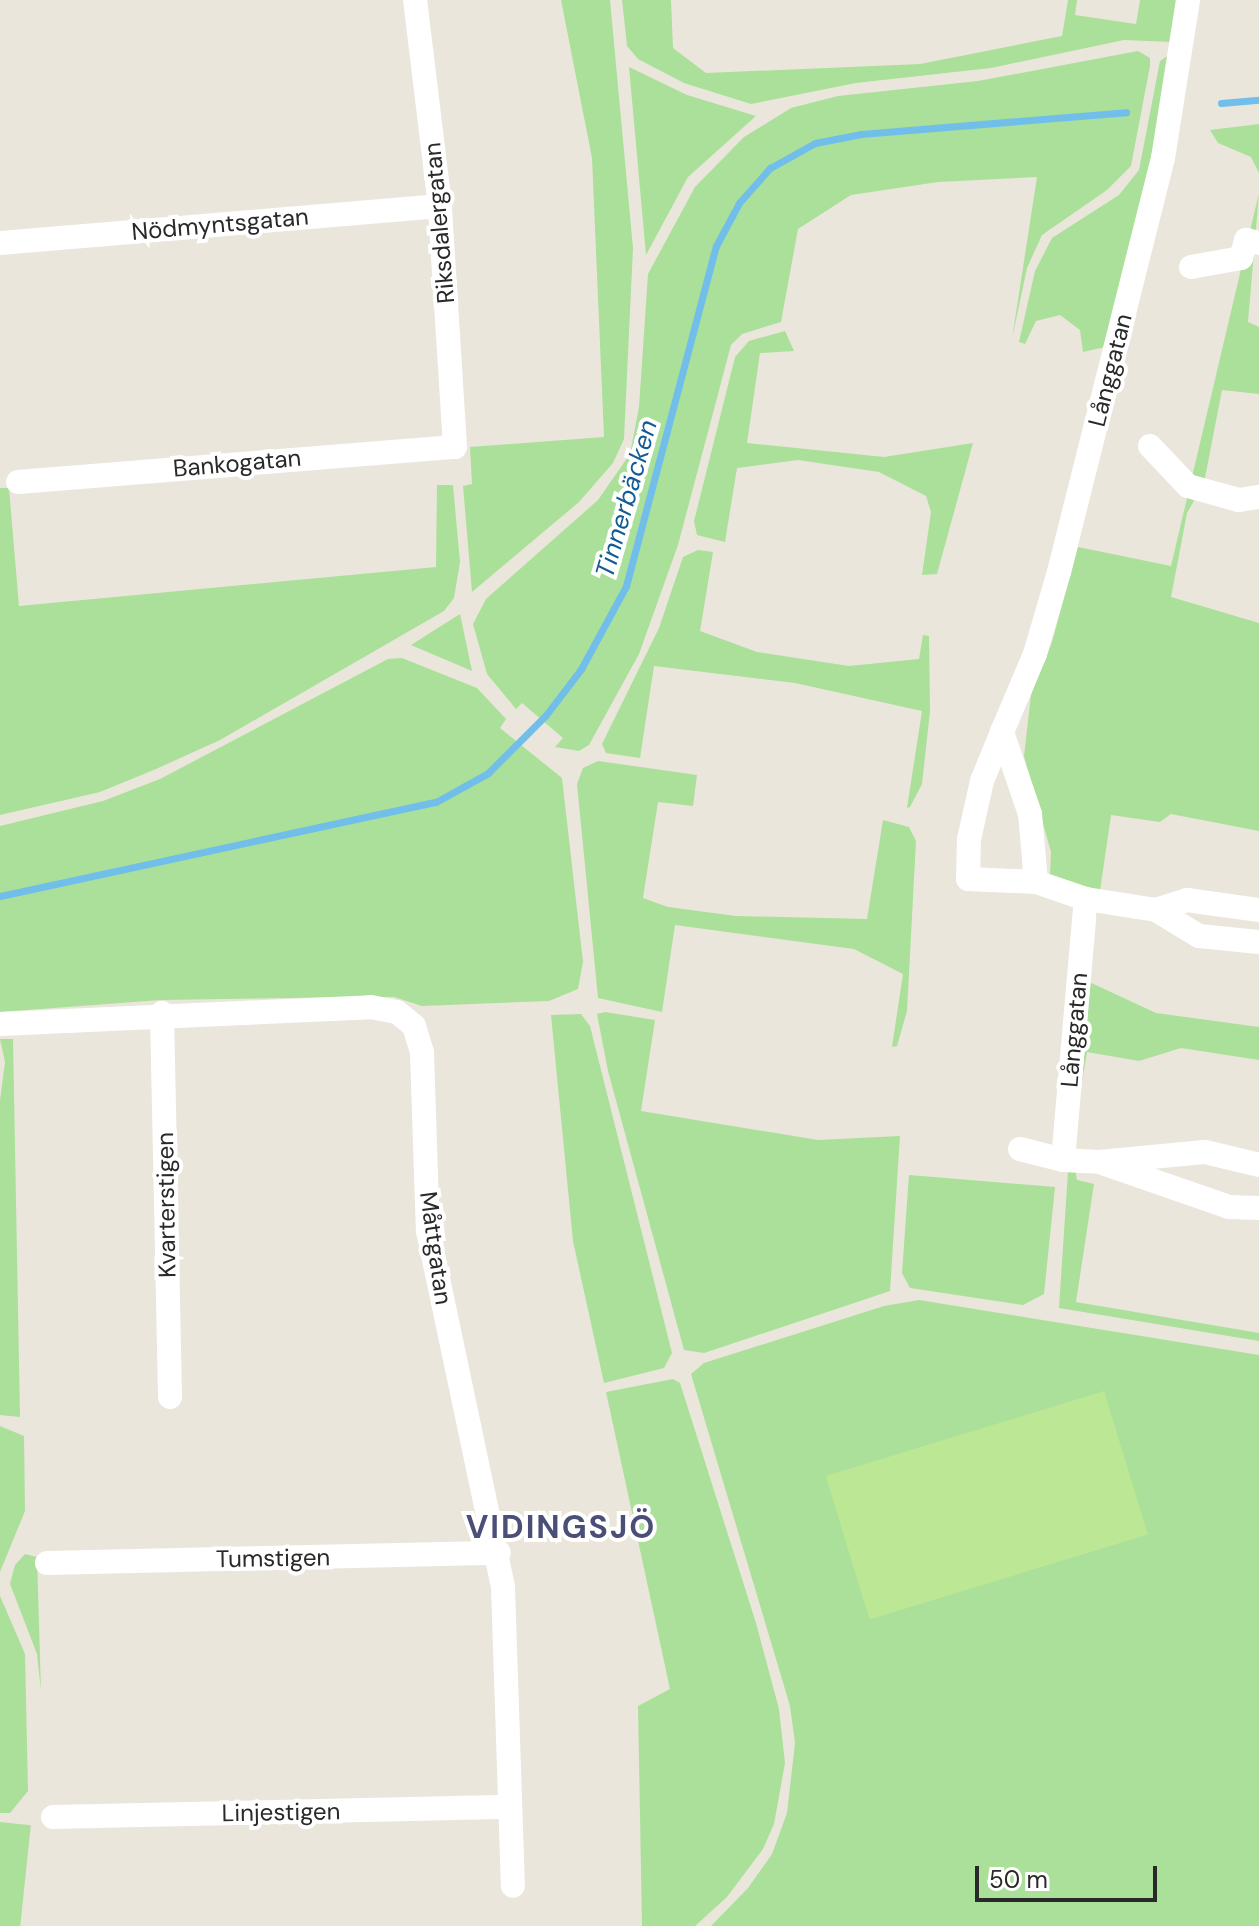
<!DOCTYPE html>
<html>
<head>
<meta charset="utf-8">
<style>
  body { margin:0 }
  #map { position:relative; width:1259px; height:1926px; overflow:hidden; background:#ebe6db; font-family:"DM Sans",sans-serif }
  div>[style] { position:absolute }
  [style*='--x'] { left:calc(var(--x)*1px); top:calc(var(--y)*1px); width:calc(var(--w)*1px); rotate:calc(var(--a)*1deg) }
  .green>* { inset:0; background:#aae099; transform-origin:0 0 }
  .pitch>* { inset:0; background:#bce795; transform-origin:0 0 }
  .stream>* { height:7px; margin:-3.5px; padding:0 3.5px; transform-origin:3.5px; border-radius:3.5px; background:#71beea }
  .street>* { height:24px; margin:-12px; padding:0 12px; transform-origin:12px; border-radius:12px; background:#fff }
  span { translate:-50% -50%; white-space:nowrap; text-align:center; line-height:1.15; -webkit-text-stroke:8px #fff; paint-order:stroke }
  .street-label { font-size:24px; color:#292929 }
  .water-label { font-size:26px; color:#125b94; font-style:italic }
  .district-label { font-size:32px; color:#4b4f78; font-weight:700; letter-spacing:2px }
  .scale { position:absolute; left:975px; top:1866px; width:182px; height:36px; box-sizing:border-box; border:4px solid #292929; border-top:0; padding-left:10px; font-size:24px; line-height:28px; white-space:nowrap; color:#292929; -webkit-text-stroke:6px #fff; paint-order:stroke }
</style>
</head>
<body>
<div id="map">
  <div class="green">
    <i style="clip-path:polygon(561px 0,610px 0,633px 248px,624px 439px,613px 463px,579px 502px,472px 592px,463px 486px,472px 484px,470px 447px,604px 437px,592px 158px)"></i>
    <i style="clip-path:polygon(622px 0,671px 0,673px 48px,706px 73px,920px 64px,1062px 36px,1068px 0,1077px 0,1075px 15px,1136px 24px,1140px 0,1176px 0,1171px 42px,1124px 40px,991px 68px,856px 83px,751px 104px,684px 83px,638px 59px,627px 46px)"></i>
    <i style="clip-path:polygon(1138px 51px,1150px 58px,1150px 66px,1131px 166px,1107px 190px,1042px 235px,1027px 268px,1012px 339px,1037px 177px,938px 182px,851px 195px,798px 229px,781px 322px,742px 334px,731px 345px,678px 545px,639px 654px,589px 745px,579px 751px,555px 747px,563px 738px,522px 703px,516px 709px,487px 674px,473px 624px,486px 599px,598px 500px,630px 454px,639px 407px,648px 274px,695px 187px,744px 137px,791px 108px,838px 96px,978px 81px)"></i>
    <i style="clip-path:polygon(1169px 55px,1153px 154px,1105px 347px,1083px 352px,1080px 330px,1060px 315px,1036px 321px,1025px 344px,1019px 342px,1035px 271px,1052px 238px,1119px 195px,1139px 170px,1160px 61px)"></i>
    <i style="clip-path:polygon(629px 67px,687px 95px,756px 116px,688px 177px,646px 255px)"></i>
    <i style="clip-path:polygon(1259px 124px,1259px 173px,1251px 157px,1218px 143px,1210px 130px)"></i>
    <i style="clip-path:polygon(1259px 193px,1248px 322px,1259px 327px,1259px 394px,1222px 390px,1204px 483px,1187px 513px,1171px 597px,1259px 623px,1259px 831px,1171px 814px,1160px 822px,1111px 815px,1087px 981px,1156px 1013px,1259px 1027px,1259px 1060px,1181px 1048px,1139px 1061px,1087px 1052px,1071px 1146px,1077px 1180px,1094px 1184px,1076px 1302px,1259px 1333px,1259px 1341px,1059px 1308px,1071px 1126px,1092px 893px,1050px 875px,1051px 852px,1024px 756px,1031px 695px,1052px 642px,1078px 547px,1171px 566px)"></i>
    <i style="clip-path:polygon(785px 331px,794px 351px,760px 353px,747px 443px,884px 457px,973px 443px,937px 574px,922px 575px,931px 512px,926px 496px,879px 472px,798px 460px,737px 468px,725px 542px,697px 535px,694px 521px,735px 357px,749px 341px)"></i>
    <i style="clip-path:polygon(437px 485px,453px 485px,460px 562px,454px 598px,444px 611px,220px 740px,156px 769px,100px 792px,0 815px,0 488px,9px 488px,19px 606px,436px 567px)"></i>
    <i style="clip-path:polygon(698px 550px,713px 552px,700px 631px,757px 652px,849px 666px,919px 659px,923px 635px,929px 636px,930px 711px,922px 784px,910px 807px,907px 808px,922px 711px,795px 683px,654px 666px,640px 758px,606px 753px,602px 744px,659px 628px,683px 557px)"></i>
    <i style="clip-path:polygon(460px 614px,472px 671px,411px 645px)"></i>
    <i style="clip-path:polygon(402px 658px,477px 688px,506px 719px,500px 728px,562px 778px,583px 962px,578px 989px,549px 1001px,422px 1006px,394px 997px,358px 997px,161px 1000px,0 1012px,0 826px,103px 801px,160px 779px,388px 659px)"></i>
    <i style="clip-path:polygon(598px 761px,697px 775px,693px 806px,658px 802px,643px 898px,668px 907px,736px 916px,867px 919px,883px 820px,909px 827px,916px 841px,907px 1011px,897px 1046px,892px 1047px,903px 974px,854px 949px,675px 925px,662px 1012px,598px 998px,577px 784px,583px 768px)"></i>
    <i style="clip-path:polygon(605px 1012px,655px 1020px,641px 1111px,818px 1140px,900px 1136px,890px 1291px,704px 1353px,684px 1350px,608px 1071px,597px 1014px)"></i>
    <i style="clip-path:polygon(581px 1014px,590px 1026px,672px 1353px,664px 1368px,604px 1383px,573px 1241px,551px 1015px)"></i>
    <i style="clip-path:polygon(0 1039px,13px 1039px,20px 1417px,0 1415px,0 1100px,5px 1062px)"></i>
    <i style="clip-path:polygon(909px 1175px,1055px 1187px,1044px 1294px,1023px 1305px,910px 1288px,902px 1273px)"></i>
    <i style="clip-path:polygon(919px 1300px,1259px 1355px,1259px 1926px,711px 1926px,748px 1888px,772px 1854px,787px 1813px,795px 1743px,790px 1706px,691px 1374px,704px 1363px,884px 1306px)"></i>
    <i style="clip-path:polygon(673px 1379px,680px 1383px,756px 1623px,779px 1709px,785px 1763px,774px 1824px,763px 1849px,727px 1897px,695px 1926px,642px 1926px,638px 1706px,670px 1689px,606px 1392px)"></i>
    <i style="clip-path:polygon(0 1426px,24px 1436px,25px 1511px,0 1572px)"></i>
    <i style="clip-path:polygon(25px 1554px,37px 1557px,41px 1691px,37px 1654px,10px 1584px,15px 1565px)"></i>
    <i style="clip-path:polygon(0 1596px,25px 1654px,28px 1791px,10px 1813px,0 1813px)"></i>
    <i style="left:0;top:1822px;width:31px;height:104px;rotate:6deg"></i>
  </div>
  <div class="pitch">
    <i style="left:1104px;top:1391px;width:150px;height:291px;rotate:73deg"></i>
  </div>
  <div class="stream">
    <i style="--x:1221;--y:103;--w:38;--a:-5"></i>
    <i style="--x:0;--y:896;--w:446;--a:-12.2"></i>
    <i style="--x:436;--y:802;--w:60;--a:-29.1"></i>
    <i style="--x:488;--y:773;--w:82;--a:-45"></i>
    <i style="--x:546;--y:715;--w:58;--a:-52.7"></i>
    <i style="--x:581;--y:669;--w:94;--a:-61.5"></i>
    <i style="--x:626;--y:586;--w:352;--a:-75.2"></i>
    <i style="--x:716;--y:246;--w:49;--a:-61.9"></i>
    <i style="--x:739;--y:203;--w:47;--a:-48.5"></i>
    <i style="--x:770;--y:168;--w:51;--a:-29.1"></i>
    <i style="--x:815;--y:143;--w:47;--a:-11.1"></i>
    <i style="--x:861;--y:134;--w:266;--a:-4.7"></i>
  </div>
  <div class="street">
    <i style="--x:0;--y:243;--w:442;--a:-4.8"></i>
    <i style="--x:1191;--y:267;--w:51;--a:-10.2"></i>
    <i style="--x:1241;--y:258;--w:19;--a:-74"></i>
    <i style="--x:1246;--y:240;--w:13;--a:13"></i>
    <i style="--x:1150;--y:446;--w:55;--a:46.5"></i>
    <i style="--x:1188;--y:486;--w:53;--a:15.4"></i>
    <i style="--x:1239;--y:500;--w:20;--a:-9"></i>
    <i style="--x:18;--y:482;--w:438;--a:-4.6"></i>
    <i style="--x:455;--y:447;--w:241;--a:-93.6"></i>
    <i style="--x:440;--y:206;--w:208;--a:-96.9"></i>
    <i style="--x:1002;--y:732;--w:53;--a:112.2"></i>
    <i style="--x:982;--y:781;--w:59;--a:102.6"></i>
    <i style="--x:969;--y:839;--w:40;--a:91.4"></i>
    <i style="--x:968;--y:879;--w:68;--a:2.5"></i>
    <i style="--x:1036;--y:882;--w:68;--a:-95"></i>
    <i style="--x:1030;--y:814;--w:87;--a:-108.9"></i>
    <i style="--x:1002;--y:732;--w:85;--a:-67.1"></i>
    <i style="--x:1035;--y:654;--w:85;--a:-73.7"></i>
    <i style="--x:1059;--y:572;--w:427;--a:-75.9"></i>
    <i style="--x:1163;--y:158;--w:160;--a:-81"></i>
    <i style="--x:1036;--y:882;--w:53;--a:18.8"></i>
    <i style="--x:1086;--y:899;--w:71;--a:8.9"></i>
    <i style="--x:1156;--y:910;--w:50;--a:31.2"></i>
    <i style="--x:1199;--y:936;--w:60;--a:5.7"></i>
    <i style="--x:1156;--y:910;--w:33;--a:-18"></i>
    <i style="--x:1187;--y:900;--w:73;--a:7.9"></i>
    <i style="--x:162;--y:1013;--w:384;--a:88.8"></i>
    <i style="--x:0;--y:1024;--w:371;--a:-2.6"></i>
    <i style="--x:371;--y:1007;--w:26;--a:11"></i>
    <i style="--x:397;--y:1012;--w:22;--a:39"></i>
    <i style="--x:414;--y:1026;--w:28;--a:73"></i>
    <i style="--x:422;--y:1053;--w:178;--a:88.1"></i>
    <i style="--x:428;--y:1231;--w:364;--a:78.1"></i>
    <i style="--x:503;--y:1587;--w:299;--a:88.1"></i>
    <i style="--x:1020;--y:1149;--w:44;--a:14.3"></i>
    <i style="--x:1063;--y:1160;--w:36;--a:3"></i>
    <i style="--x:1099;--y:1162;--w:106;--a:-5.4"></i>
    <i style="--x:1205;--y:1152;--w:56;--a:13.5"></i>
    <i style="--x:1063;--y:1160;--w:262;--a:-85"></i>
    <i style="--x:1105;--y:1164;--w:131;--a:19.1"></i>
    <i style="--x:1229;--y:1207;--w:30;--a:2"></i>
    <i style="--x:47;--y:1563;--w:452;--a:-1.3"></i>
    <i style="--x:53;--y:1817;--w:456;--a:-1.3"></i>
  </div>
  <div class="street-label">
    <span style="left:439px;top:223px;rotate:-95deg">Riksdalergatan</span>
    <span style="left:220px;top:224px;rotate:-5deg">Nödmyntsgatan</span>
    <span style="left:1110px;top:370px;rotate:-76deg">Långgatan</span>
    <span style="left:237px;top:463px;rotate:-5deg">Bankogatan</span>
    <span style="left:1074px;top:1030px;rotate:-85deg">Långgatan</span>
    <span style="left:166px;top:1205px;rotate:-91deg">Kvarterstigen</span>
    <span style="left:436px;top:1248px;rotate:82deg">Måttgatan</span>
    <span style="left:273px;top:1558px;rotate:-1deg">Tumstigen</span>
    <span style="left:281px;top:1812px;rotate:-1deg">Linjestigen</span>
  </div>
  <div class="water-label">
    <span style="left:627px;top:499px;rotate:-74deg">Tinnerbäcken</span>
  </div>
  <div class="district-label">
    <span style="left:561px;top:1527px">VIDINGSJÖ</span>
  </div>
  <div class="scale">50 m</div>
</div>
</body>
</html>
